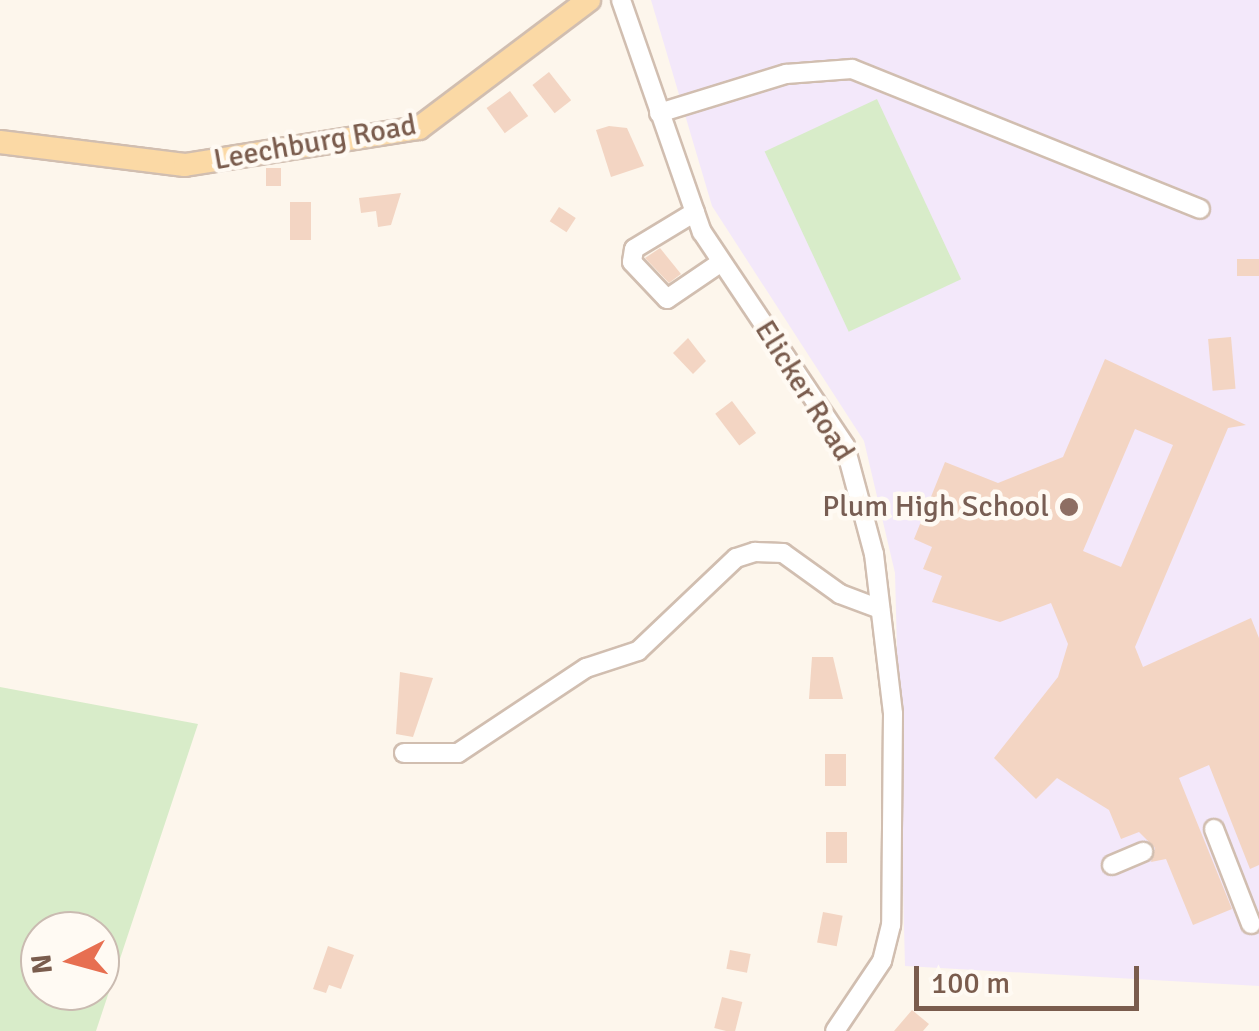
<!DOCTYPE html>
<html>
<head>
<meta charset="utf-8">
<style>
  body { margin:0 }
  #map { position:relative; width:1259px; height:1031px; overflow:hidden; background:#fdf6ec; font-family:Signika,sans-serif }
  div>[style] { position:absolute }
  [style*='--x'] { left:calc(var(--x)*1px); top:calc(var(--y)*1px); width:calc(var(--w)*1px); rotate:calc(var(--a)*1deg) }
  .education>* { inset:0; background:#f3e8fa }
  .green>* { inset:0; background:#d8ecc9; transform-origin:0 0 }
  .building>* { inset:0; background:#f3d5c3; transform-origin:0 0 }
  .roads { filter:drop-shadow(2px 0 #d1beb0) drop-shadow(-2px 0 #d1beb0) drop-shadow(0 2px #d1beb0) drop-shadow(0 -2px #d1beb0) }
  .minor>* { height:18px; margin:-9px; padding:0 9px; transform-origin:9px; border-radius:9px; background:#fff }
  .major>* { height:22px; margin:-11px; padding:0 11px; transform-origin:11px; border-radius:11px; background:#fbd9a5 }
  .dots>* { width:28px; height:28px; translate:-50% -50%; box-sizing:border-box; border:5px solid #fffaf3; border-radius:50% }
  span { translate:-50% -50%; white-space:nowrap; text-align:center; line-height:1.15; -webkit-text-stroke:9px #fffaf3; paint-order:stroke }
  .street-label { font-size:30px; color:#7a5c4d }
  .education-label { font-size:30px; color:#785e54 }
  .right { translate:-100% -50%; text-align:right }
  .north { position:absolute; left:20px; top:911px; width:100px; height:100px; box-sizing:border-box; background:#fffaf3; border:2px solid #cabbb1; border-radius:50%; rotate:264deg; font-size:28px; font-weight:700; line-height:40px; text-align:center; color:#7a5c4d }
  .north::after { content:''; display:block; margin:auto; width:35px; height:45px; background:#e76f51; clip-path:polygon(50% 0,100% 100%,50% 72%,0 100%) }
  .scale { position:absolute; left:914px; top:966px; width:225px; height:45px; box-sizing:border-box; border:5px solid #7a5c4d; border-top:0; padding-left:12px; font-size:30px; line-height:35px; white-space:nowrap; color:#7a5c4d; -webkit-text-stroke:8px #fffaf3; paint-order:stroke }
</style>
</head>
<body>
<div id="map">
  <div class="education">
    <i style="clip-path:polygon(651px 0,1259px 0,1259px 986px,905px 966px,895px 573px,864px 441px,712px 206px)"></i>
  </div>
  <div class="green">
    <i style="left:877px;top:99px;width:199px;height:124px;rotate:65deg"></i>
    <i style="clip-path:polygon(evenodd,0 687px,198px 724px,96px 1031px,0 1031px,0 687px,100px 931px,100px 991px,40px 991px,40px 931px,100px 931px)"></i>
  </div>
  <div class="building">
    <i style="left:549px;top:72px;width:36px;height:21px;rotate:52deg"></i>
    <i style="left:510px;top:91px;width:31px;height:29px;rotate:54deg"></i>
    <i style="clip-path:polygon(609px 126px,627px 128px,644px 166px,611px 177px,596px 130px)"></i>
    <i style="left:266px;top:168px;width:15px;height:18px"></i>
    <i style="clip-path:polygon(401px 193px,391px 225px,378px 227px,376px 211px,361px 213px,359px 198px)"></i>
    <i style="left:290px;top:202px;width:21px;height:38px"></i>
    <i style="left:559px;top:207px;width:20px;height:17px;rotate:33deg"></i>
    <i style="clip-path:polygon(660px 248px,681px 274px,669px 283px,645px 258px)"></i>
    <i style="left:1259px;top:259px;width:17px;height:22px;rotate:90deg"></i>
    <i style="left:1231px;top:337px;width:52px;height:23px;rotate:85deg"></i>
    <i style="clip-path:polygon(688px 338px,706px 361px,693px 374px,673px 353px)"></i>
    <i style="clip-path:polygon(evenodd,1105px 359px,1246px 425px,1228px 428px,1135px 647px,1143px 667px,1251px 618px,1259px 638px,1259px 865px,1250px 869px,1209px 765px,1179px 778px,1232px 909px,1193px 925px,1166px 859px,1151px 862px,1155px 848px,1139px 832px,1121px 839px,1109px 810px,1057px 778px,1036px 799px,994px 758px,1058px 677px,1068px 644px,1051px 603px,1000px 622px,932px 602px,942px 576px,923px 569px,932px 547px,914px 539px,945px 462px,998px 483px,1063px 457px,1105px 359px,1135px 429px,1173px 445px,1121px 567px,1083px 551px,1135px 429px)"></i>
    <i style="left:732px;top:401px;width:40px;height:21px;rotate:53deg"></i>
    <i style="clip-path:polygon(812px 657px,833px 657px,843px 699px,809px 699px)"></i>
    <i style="clip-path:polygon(400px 672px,433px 678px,413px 737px,396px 734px)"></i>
    <i style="left:825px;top:754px;width:21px;height:32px"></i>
    <i style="left:826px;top:832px;width:21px;height:31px"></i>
    <i style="left:823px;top:912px;width:20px;height:31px;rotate:11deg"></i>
    <i style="clip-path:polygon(328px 946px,354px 955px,341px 989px,329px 985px,326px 993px,313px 989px)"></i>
    <i style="left:730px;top:950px;width:21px;height:19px;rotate:11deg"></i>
    <i style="left:722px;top:997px;width:21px;height:32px;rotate:14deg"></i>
    <i style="clip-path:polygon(912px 1010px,929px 1024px,923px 1031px,894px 1031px)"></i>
  </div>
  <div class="roads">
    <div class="minor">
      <i style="--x:621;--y:0;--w:246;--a:70.8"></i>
      <i style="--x:702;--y:232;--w:257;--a:56.2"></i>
      <i style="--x:845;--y:446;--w:112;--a:75"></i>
      <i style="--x:874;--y:554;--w:161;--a:83.2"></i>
      <i style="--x:893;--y:714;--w:211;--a:90.5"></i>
      <i style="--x:891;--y:925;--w:37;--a:104"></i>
      <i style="--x:882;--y:961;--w:84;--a:123.9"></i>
      <i style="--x:659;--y:113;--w:133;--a:-17.1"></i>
      <i style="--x:786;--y:74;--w:66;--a:-4.3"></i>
      <i style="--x:852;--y:69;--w:375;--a:21.9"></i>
      <i style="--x:695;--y:212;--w:71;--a:148.8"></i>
      <i style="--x:634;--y:249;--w:13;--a:99"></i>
      <i style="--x:632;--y:262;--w:51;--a:46.6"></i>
      <i style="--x:667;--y:299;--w:64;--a:-34.2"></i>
      <i style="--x:404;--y:753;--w:54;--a:0"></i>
      <i style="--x:458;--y:753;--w:154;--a:-33.6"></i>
      <i style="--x:586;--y:668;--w:55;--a:-18.1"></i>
      <i style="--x:638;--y:651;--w:135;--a:-43.5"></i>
      <i style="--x:736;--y:558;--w:20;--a:-18"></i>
      <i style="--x:755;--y:552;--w:28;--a:2"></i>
      <i style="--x:783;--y:553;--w:70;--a:35.7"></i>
      <i style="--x:840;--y:594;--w:43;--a:20.6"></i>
      <i style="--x:1214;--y:829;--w:102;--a:68.7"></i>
      <i style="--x:1112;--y:865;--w:34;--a:-23"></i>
    </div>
    <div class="major">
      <i style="--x:0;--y:142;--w:186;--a:7.1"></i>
      <i style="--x:185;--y:165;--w:237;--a:-9"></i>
      <i style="--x:419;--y:128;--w:213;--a:-37"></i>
    </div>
  </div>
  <div class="dots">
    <i style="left:1069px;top:507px;background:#8d6e63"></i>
  </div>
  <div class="street-label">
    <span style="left:315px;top:143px;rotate:-10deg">Leechburg Road</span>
    <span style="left:804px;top:391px;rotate:58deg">Elicker Road</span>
  </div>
  <div class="education-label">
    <span class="right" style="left:1049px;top:507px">Plum High School</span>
  </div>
  <div class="north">N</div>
  <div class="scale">100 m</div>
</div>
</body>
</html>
